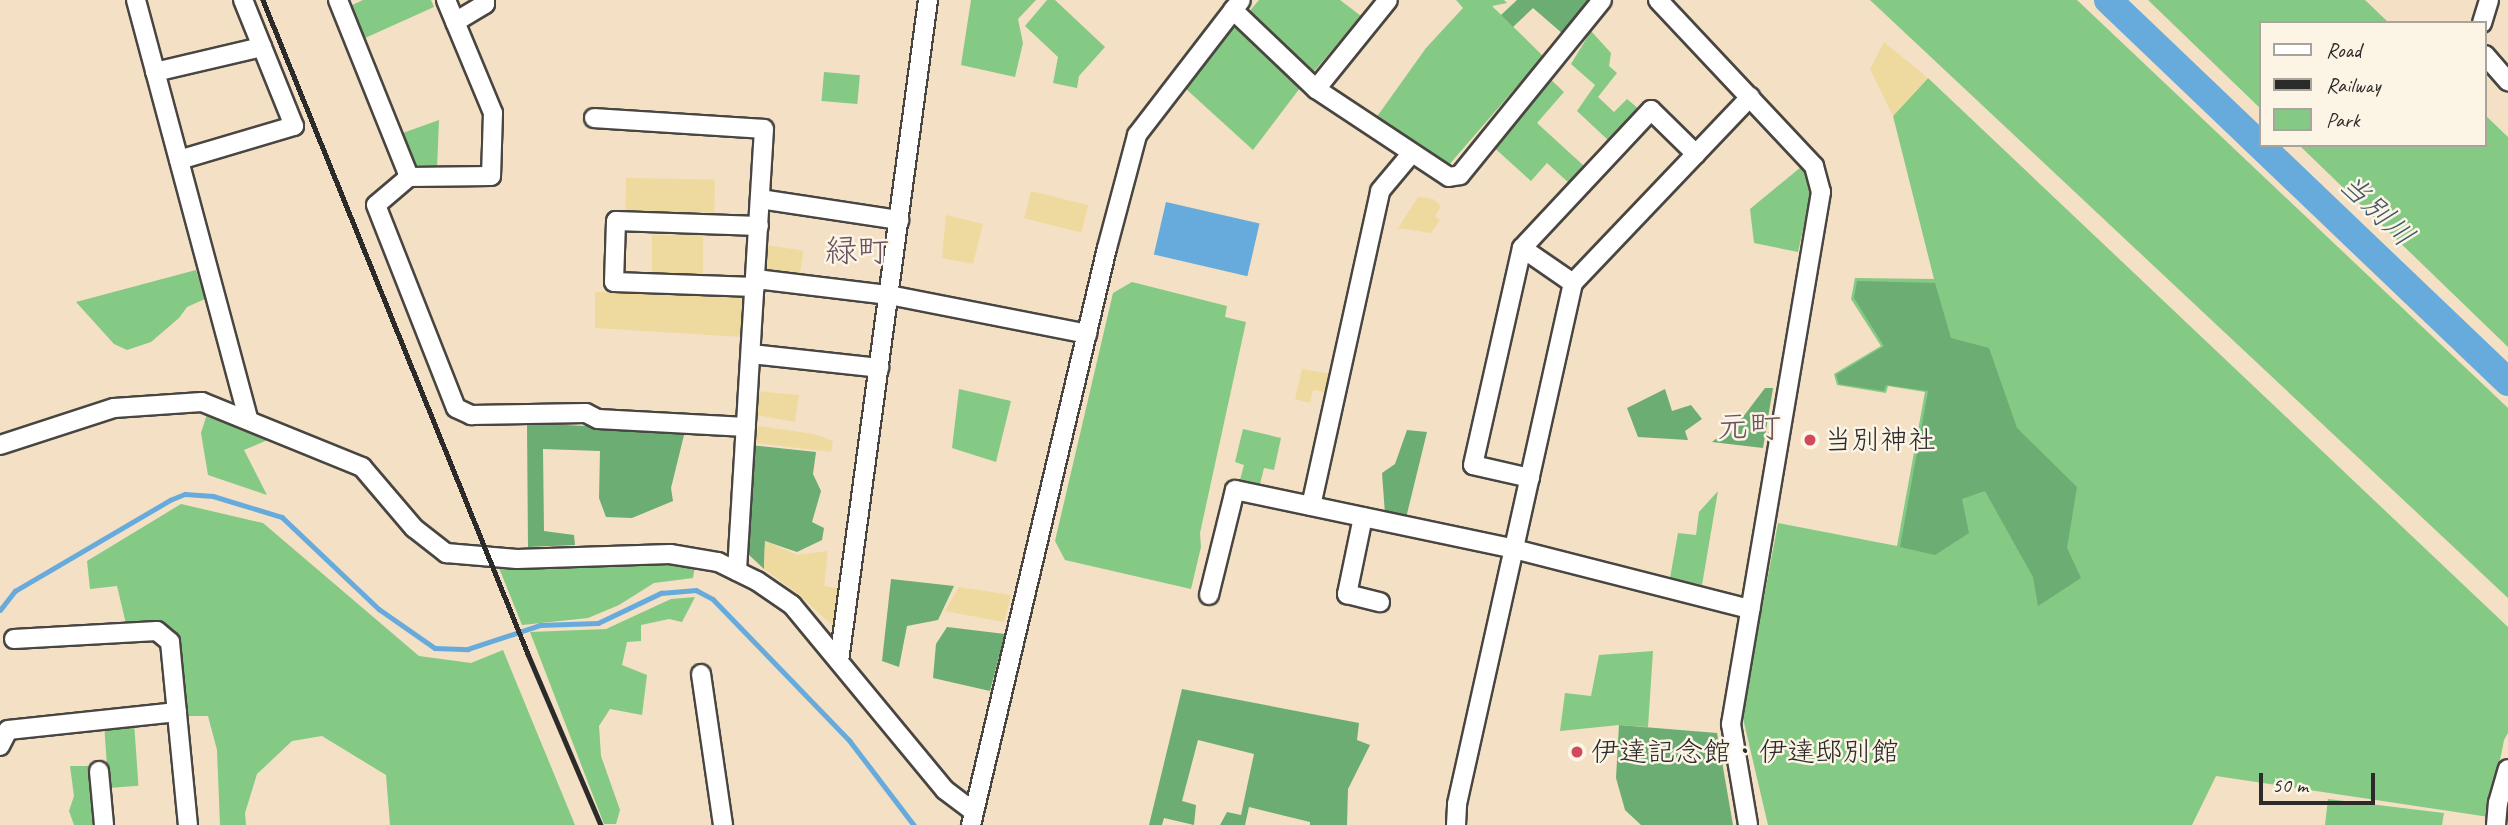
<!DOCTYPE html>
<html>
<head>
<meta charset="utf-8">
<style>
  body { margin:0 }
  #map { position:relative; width:2508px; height:825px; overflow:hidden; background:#f4e0c4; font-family:Caveat,"Klee One",sans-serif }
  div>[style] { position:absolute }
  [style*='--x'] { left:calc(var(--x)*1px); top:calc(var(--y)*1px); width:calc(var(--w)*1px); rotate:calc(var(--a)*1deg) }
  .green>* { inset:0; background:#84c984; transform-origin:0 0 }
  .forest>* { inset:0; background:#6bad72 }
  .sand>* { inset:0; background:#eeda9e; transform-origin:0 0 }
  .water>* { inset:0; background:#67abdc; transform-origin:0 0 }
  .stream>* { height:4.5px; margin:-2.25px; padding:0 2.25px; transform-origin:2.25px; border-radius:2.25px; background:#67abdc }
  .river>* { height:28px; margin:-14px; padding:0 14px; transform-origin:14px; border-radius:14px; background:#67abdc }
  .roads { filter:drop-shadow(2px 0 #494642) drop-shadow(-2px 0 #494642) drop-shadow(0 2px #494642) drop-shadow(0 -2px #494642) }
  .minor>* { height:18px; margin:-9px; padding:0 9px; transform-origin:9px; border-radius:9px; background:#fff }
  .rail>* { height:4.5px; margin:-2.25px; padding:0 2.25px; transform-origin:2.25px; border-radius:2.25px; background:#2b2b2b }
  .dots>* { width:19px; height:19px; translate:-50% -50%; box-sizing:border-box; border:4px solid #fcf5e5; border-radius:50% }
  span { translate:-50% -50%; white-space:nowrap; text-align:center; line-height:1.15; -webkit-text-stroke:5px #fcf5e5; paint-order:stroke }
  .poi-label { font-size:28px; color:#2b2b2b }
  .left { translate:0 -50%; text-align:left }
  .water-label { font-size:30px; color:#405869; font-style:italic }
  .quarter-label { font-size:32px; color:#6c5364 }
  .legend { position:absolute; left:2259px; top:21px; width:228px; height:126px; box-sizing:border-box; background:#fcf5e5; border:2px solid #a8a49b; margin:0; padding:9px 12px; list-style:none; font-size:21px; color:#2b2b2b }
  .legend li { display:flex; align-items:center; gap:14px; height:35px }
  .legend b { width:35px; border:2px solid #a8a49b }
  .scale { position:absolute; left:2259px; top:773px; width:116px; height:32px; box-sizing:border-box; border:4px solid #2b2b2b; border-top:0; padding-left:9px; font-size:21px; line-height:24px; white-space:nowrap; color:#2b2b2b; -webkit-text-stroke:5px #fcf5e5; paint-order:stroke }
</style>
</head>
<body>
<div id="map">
  <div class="green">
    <i style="clip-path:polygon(363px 0,431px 0,434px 7px,365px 38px,350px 6px)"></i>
    <i style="clip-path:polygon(971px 0,1036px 0,1018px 19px,1023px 43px,1015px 77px,961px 65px)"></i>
    <i style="clip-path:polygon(1047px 0,1055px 0,1105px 47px,1079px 76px,1077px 88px,1053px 83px,1058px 57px,1025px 26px)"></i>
    <i style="clip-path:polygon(1259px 0,1340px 0,1361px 16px,1310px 76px,1247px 14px)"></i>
    <i style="clip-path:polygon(1456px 0,1504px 0,1507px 3px,1492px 6px,1543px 56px,1448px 166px,1376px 118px,1426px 48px,1463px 8px)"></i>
    <i style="clip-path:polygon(1870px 0,2077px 0,2508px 408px,2508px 598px)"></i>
    <i style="clip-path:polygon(2148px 0,2365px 0,2389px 23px,2261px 23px,2261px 109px)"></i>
    <i style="clip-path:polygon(1235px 26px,1300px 88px,1253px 150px,1186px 89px)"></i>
    <i style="clip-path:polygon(1591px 31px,1611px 53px,1609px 66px,1617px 73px,1598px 97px,1614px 112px,1627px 99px,1640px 110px,1609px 141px,1577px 111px,1595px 85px,1571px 64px)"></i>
    <i style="left:824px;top:72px;width:36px;height:29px;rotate:5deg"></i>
    <i style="clip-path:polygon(1548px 77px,1564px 92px,1537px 123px,1584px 166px,1569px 183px,1547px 163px,1531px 181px,1489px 143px)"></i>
    <i style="clip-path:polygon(1928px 78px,2508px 627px,2508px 733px,2504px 740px,2489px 817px,2216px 776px,2192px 825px,1768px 825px,1742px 714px,1778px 523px,1897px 546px,1925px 392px,1888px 386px,1886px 393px,1837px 385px,1834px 374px,1881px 346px,1851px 299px,1855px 278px,1934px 279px,1893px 116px)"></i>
    <i style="clip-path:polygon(2485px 115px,2508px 137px,2508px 347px,2299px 145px,2485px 145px)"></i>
    <i style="clip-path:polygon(439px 120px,437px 169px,417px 171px,400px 134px)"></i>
    <i style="clip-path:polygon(1801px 167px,1809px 176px,1810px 198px,1798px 252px,1754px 243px,1750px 209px)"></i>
    <i style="clip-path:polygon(196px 270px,205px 299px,187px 307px,179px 318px,151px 342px,127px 350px,114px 344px,76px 302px)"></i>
    <i style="clip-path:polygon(1132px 282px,1227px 306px,1225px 317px,1246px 322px,1200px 533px,1201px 547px,1191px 589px,1065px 560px,1055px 541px,1113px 293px)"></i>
    <i style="clip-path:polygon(959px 389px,1011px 401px,996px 462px,952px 448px)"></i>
    <i style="clip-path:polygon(208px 411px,270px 439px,244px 450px,267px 495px,208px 475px,201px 433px)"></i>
    <i style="clip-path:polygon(1243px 429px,1281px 438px,1274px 470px,1264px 468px,1260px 484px,1240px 480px,1244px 465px,1235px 462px)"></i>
    <i style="clip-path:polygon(1718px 491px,1702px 585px,1670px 578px,1678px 533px,1696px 535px,1699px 512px)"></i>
    <i style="clip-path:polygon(181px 504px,263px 523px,419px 656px,471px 663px,503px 650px,575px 825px,390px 825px,386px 775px,322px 736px,292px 741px,257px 774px,245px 813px,246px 825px,220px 825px,217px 750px,208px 716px,182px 716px,173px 629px,127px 628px,117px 586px,90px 589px,87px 561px)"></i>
    <i style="clip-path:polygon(656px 561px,695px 565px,693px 578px,654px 583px,619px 605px,588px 618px,522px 625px,499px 568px)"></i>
    <i style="clip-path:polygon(695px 597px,682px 622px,669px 619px,641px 625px,641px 641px,627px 642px,622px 665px,647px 675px,642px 715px,610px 709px,599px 726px,601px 756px,620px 810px,616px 824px,604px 824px,530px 632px,606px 629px,671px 599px)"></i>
    <i style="clip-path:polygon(1653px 651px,1648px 727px,1619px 725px,1560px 731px,1565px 693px,1591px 696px,1599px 655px)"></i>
    <i style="left:134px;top:722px;width:64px;height:30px;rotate:86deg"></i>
    <i style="clip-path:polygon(70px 766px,91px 766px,97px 825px,74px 825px,69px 811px,74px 796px)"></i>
    <i style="clip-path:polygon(2328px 799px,2444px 813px,2442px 825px,2325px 825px)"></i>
  </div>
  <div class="forest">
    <i style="clip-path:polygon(1517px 0,1592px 0,1563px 34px,1533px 8px,1513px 27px,1501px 15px)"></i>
    <i style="clip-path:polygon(1857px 281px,1935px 283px,1951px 338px,1989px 348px,2017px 428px,2077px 487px,2067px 548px,2081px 578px,2038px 606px,2033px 577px,1985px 491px,1962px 499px,1969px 533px,1935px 555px,1900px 547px,1928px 391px,1886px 385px,1884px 391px,1839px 384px,1836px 375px,1884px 346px,1854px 298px)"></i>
    <i style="clip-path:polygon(1765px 388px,1773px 388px,1763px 448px,1712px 442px,1743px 417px)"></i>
    <i style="clip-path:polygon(1665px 389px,1672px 411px,1691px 405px,1702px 419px,1685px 431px,1688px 440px,1638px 437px,1627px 408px)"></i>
    <i style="clip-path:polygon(527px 423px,685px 431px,671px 488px,673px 501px,632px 518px,606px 517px,599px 498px,600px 451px,543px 449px,544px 531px,574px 535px,575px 545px,528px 547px)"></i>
    <i style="clip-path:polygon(1407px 430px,1427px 432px,1406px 518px,1385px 514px,1382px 473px,1395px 464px)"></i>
    <i style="clip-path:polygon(750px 445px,816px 452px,813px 474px,821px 491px,812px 522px,824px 528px,822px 540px,797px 552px,765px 541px,764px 569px,748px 554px,746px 498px)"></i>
    <i style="clip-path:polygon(891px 579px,954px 586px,938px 620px,907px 626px,899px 667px,882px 661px)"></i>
    <i style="clip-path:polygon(947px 627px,1005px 634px,990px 691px,933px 678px,936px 644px)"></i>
    <i style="clip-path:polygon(1182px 689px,1359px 723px,1357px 740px,1370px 745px,1348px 789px,1347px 825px,1310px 825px,1310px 822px,1249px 807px,1245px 825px,1220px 825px,1227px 812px,1241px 815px,1254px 754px,1198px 740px,1182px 801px,1196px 805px,1194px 825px,1164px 818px,1162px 825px,1149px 825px)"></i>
    <i style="clip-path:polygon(1619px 725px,1717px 733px,1733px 825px,1641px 825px,1625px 810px,1616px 778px)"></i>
  </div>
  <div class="sand">
    <i style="clip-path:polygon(1884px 42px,1928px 78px,1893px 116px,1870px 69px)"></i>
    <i style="left:626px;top:178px;width:89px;height:33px;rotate:1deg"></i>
    <i style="left:1031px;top:191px;width:59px;height:28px;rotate:14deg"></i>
    <i style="clip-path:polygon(1418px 197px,1433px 199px,1441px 206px,1435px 216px,1440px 220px,1431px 233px,1398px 228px)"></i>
    <i style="clip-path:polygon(946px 215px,983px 224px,973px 264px,942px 258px)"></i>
    <i style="left:652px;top:235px;width:51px;height:40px"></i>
    <i style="left:767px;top:245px;width:37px;height:29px;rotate:9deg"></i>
    <i style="clip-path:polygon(595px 292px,738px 293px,745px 300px,743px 337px,595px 328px)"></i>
    <i style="clip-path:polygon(1302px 369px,1332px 374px,1329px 393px,1313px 390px,1310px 403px,1295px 399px)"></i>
    <i style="clip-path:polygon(757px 391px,799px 395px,795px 422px,757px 415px)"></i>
    <i style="clip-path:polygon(758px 426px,814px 434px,833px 441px,831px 452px,756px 443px)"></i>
    <i style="clip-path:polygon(765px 541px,797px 555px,828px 551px,824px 586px,841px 589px,835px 628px,797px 593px,764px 569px)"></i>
    <i style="clip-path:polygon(959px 587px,1011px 595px,1004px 622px,945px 611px)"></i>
  </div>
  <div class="water">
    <i style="left:1166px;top:202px;width:96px;height:54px;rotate:13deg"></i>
  </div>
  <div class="stream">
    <i style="--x:0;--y:610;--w:24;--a:-52"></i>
    <i style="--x:15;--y:591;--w:180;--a:-30.4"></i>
    <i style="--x:170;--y:500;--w:16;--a:-22"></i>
    <i style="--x:185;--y:494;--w:28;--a:4"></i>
    <i style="--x:213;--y:496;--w:72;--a:16.9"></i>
    <i style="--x:282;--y:517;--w:134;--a:43.5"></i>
    <i style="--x:379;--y:609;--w:68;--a:34.9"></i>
    <i style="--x:435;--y:648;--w:33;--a:2"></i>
    <i style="--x:468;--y:649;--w:76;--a:-18.4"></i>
    <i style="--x:540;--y:625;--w:58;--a:-2"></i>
    <i style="--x:598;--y:623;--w:70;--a:-25.5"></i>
    <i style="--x:661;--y:593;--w:35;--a:-5"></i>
    <i style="--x:696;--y:590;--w:19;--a:28"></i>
    <i style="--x:713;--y:599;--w:197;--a:46"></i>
    <i style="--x:850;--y:741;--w:106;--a:52.7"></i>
  </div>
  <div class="river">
    <i style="--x:2108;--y:0;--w:553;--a:43.68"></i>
  </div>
  <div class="roads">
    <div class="minor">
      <i style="--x:136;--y:0;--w:434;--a:75"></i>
      <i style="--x:338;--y:0;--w:191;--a:68.1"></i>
      <i style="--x:446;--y:0;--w:122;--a:67.4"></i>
      <i style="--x:493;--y:113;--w:63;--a:91.8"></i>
      <i style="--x:491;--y:176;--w:82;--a:179.3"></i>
      <i style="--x:409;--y:177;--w:43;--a:139.7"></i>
      <i style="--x:376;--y:205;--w:218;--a:68.5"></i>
      <i style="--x:456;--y:408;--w:17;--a:25"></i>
      <i style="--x:471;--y:415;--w:115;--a:-1"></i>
      <i style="--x:586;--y:413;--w:13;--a:27"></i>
      <i style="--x:598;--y:419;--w:148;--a:3.1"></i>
      <i style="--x:1658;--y:0;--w:228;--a:46.8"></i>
      <i style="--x:1814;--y:166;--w:27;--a:75"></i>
      <i style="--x:1821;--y:192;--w:540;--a:99.6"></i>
      <i style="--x:1731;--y:724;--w:102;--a:80.4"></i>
      <i style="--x:1233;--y:10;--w:115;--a:43.6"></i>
      <i style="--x:1316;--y:89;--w:159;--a:33.5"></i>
      <i style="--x:1449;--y:177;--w:11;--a:-10"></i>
      <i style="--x:1460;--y:175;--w:225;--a:-50.9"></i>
      <i style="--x:455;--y:22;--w:35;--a:-31"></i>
      <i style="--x:485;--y:4;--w:4;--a:-90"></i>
      <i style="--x:2482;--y:23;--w:24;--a:-73"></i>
      <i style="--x:2485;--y:55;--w:35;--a:49"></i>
      <i style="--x:155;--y:72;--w:110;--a:-13.2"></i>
      <i style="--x:1316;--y:89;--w:114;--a:-51"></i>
      <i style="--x:594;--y:118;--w:170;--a:3.7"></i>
      <i style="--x:764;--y:129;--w:443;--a:93.5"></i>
      <i style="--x:179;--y:160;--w:120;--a:-16.5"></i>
      <i style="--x:294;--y:126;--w:136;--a:-112"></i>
      <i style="--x:760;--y:199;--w:141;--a:8.6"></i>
      <i style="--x:1522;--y:248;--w:62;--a:34.5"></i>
      <i style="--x:756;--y:279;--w:134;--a:6.9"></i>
      <i style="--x:889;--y:295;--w:202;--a:11.1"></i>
      <i style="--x:755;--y:287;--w:141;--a:-178"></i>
      <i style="--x:614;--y:282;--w:61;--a:-88.1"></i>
      <i style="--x:616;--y:221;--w:143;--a:2"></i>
      <i style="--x:751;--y:354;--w:129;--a:6.2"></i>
      <i style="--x:0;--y:445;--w:120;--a:-18"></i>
      <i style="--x:114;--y:408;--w:88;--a:-3.9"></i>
      <i style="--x:202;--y:402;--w:173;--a:22.1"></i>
      <i style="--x:362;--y:467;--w:80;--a:49.6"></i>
      <i style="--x:414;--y:528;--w:41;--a:38"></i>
      <i style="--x:446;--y:553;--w:71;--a:4.8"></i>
      <i style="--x:517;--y:559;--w:153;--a:-1.9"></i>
      <i style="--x:670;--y:554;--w:49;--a:9.5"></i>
      <i style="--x:718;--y:562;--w:43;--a:26"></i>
      <i style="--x:757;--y:581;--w:42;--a:34.4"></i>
      <i style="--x:792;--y:605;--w:240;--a:50.4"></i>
      <i style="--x:945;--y:790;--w:35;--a:37"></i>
      <i style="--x:1530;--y:478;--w:58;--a:-167.2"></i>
      <i style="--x:1473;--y:465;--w:222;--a:-77.3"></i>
      <i style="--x:1522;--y:248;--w:189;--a:-46.9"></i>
      <i style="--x:1651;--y:110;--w:63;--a:44.4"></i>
      <i style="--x:1311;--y:506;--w:322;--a:-77.6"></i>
      <i style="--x:1380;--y:191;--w:48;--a:-50"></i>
      <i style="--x:1363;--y:517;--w:79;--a:101.7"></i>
      <i style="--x:1347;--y:594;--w:34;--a:14"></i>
      <i style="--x:1209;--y:595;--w:108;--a:-76.1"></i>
      <i style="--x:1235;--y:490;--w:285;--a:11.9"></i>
      <i style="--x:1514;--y:549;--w:244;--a:14.3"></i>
      <i style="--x:14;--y:639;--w:143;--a:-3.2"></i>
      <i style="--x:157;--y:631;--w:17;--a:40"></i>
      <i style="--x:170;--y:642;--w:184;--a:84.4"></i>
      <i style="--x:839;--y:661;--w:667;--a:-82.33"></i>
      <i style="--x:701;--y:674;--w:153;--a:81.7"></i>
      <i style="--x:0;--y:746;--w:18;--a:-63"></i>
      <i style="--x:8;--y:730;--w:170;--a:-6.1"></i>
      <i style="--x:99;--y:771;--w:54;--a:84.7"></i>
      <i style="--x:971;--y:825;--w:593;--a:-76.74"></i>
      <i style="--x:1107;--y:248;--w:117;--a:-75.1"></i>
      <i style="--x:1137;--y:135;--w:170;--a:-52.4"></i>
      <i style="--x:1456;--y:825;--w:21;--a:-87"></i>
      <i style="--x:1457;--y:804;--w:534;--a:-77.45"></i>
      <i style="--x:1573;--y:283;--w:257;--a:-46.4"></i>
      <i style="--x:2496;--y:825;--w:22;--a:-85"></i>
      <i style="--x:2498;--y:803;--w:35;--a:-74"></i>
    </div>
  </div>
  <div class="rail">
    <i style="--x:263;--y:0;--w:706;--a:67.94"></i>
    <i style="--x:528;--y:654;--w:186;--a:66.9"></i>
  </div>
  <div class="dots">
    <i style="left:1810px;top:440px;background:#d1495b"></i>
    <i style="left:1577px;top:752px;background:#d1495b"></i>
  </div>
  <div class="poi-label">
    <span class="left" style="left:1824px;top:440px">当別神社</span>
    <span class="left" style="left:1591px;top:752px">伊達記念館・伊達邸別館</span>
  </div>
  <div class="water-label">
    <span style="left:2377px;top:210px;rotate:44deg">当別川</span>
  </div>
  <div class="quarter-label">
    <span style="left:857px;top:251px">緑町</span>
    <span style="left:1749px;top:427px">元町</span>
  </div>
  <ul class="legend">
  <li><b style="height:9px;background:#fff"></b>Road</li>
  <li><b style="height:9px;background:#2b2b2b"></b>Railway</li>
  <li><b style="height:19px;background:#84c984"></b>Park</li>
  </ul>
  <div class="scale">50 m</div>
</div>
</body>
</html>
